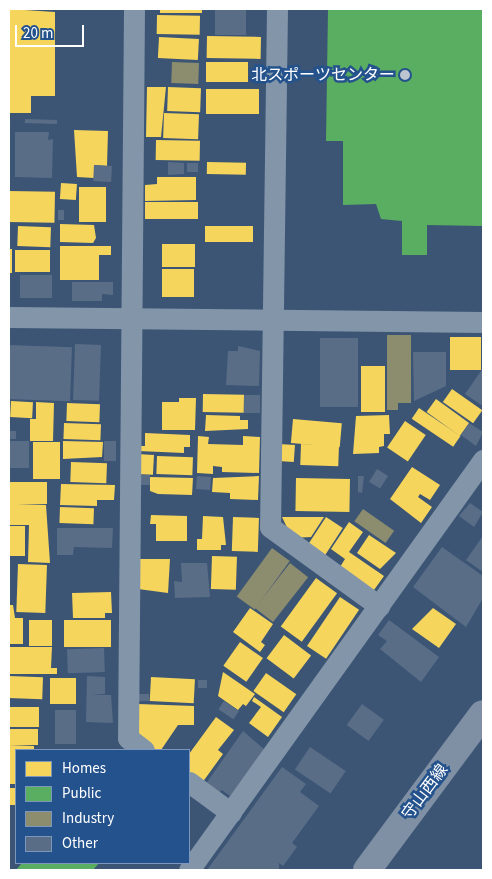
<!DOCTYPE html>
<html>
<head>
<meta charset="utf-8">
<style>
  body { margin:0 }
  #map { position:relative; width:492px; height:879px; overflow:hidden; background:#3c5575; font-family:"Source Sans 3","Noto Sans JP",sans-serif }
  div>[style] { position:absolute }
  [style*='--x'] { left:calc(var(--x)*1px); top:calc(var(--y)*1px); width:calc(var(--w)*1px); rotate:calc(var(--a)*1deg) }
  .homes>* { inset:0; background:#f6d55c; transform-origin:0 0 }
  .public>* { inset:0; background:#5aae61 }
  .industry>* { inset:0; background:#8c8c6e; transform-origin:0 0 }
  .building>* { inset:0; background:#596d87; transform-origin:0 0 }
  .street>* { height:21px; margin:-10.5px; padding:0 10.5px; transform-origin:10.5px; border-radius:10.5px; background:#8395a8 }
  .secondary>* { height:28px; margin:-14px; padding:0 14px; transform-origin:14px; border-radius:14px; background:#7f90a5 }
  .dots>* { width:14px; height:14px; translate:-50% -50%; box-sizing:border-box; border:2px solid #24528d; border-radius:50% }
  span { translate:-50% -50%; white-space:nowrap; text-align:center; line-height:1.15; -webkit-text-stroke:5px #24528d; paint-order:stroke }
  .poi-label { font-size:16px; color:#fff }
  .right { translate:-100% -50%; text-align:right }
  .street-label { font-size:16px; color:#fff }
  .frame { position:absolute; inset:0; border:10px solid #fff; pointer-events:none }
  .legend { position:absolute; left:15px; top:749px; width:175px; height:115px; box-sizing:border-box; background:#24528d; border:1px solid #7c97bb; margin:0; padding:6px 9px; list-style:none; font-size:15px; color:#fff }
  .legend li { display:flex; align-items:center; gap:10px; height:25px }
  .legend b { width:25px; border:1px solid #7c97bb }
  .scale { position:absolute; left:15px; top:25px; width:69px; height:22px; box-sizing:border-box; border:2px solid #fff; border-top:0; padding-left:6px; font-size:15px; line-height:18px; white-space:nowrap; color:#fff; -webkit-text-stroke:4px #24528d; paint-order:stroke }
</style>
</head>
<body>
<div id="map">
  <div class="homes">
    <i style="clip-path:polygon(9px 9px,55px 12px,55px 96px,31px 96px,31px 113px,9px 113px)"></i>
    <i style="left:160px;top:9px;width:42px;height:4px"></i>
    <i style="left:157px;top:15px;width:43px;height:19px;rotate:1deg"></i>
    <i style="left:207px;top:36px;width:54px;height:22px;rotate:1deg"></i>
    <i style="left:159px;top:37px;width:40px;height:21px;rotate:3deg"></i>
    <i style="left:206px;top:62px;width:42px;height:20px"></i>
    <i style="clip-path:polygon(147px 87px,166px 87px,161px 137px,146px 137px)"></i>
    <i style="left:168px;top:87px;width:33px;height:24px;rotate:2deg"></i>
    <i style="left:206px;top:89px;width:53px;height:25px"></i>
    <i style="left:164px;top:113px;width:35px;height:25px;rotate:2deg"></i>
    <i style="clip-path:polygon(74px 130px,108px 131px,107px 166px,94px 165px,94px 178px,77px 177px)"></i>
    <i style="left:156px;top:140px;width:44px;height:20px;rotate:1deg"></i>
    <i style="left:207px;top:162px;width:39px;height:12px;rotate:1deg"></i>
    <i style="clip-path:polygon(157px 177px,196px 177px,196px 200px,145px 201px,145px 185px,157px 184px)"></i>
    <i style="left:61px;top:183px;width:16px;height:16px;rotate:4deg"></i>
    <i style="left:79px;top:187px;width:27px;height:35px"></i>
    <i style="left:9px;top:191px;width:46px;height:31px;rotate:1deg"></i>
    <i style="left:145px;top:202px;width:53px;height:17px"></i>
    <i style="clip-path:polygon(60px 224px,94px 225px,96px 238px,93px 243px,60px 242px)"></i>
    <i style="left:18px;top:226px;width:33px;height:20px;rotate:2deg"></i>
    <i style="left:205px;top:226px;width:48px;height:16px"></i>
    <i style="left:162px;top:244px;width:33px;height:23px"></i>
    <i style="clip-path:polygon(60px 246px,111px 246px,111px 255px,99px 255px,99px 280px,60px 280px)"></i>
    <i style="left:9px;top:249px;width:3px;height:24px"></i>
    <i style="left:15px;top:250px;width:35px;height:22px"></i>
    <i style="left:162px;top:269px;width:32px;height:28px"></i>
    <i style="left:450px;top:337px;width:31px;height:33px"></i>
    <i style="left:361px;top:366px;width:24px;height:46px"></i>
    <i style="left:452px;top:389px;width:37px;height:16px;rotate:35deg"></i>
    <i style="left:203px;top:394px;width:41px;height:18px;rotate:1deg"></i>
    <i style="clip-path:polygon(179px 398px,196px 398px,195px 430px,162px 430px,162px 402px,179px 402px)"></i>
    <i style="left:436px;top:399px;width:41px;height:16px;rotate:36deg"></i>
    <i style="left:11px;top:401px;width:22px;height:16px;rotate:3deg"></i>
    <i style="clip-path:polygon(36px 402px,54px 403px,53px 441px,30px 441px,30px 419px,36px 419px)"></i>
    <i style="left:67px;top:403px;width:33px;height:18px;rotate:2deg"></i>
    <i style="left:419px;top:408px;width:50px;height:13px;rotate:34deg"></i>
    <i style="clip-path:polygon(206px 415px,240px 416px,240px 420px,248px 420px,248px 429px,205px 431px)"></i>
    <i style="clip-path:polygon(389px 415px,390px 434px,384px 434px,384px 446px,379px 447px,379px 453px,353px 454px,356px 416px)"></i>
    <i style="left:293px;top:419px;width:49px;height:24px;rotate:5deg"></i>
    <i style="left:405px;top:421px;width:25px;height:32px;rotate:34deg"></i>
    <i style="left:64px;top:423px;width:37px;height:16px;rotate:2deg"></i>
    <i style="clip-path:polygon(145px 433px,190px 435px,190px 447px,184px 447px,184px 453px,138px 451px,138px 446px,145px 446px)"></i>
    <i style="clip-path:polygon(198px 436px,209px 437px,208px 444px,243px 445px,243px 436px,260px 437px,259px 473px,222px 472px,222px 467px,213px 466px,213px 474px,197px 473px)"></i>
    <i style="clip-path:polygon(63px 441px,103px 442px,102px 457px,63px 459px)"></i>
    <i style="left:33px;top:442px;width:27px;height:37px"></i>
    <i style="left:279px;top:444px;width:16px;height:17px;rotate:4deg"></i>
    <i style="left:301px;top:444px;width:38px;height:21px;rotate:2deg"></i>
    <i style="left:137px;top:454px;width:17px;height:20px;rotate:3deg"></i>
    <i style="left:157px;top:456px;width:36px;height:18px;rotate:2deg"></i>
    <i style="left:71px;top:462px;width:36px;height:20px;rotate:2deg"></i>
    <i style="clip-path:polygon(412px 467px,440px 485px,430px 500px,420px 494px,418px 497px,432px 507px,421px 523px,390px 499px)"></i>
    <i style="clip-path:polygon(259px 476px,258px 500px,230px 499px,230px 493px,212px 492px,213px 478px)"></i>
    <i style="clip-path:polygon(150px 477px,193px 478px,192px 495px,158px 494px,150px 491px)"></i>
    <i style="left:296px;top:478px;width:54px;height:33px;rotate:1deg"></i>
    <i style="clip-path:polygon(9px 482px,47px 482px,47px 504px,17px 505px,46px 505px,50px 563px,28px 562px,29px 525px,9px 525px)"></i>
    <i style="clip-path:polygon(61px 484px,115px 485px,114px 500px,97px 500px,97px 506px,60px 505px)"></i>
    <i style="left:60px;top:507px;width:34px;height:16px;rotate:2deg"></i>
    <i style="clip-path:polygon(151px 515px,187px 516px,187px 541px,156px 541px,156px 524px,150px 524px)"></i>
    <i style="clip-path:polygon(203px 516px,223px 517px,226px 545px,221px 545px,221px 550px,197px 550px,197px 539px,202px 539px)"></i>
    <i style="left:233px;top:517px;width:26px;height:34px;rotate:2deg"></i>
    <i style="clip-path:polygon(282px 517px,324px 517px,311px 537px,292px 538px)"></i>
    <i style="left:326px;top:517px;width:20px;height:35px;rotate:33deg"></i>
    <i style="clip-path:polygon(349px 522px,363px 532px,349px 552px,384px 576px,374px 590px,338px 570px,345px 559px,331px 549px)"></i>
    <i style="left:9px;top:526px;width:16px;height:30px"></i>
    <i style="clip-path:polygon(369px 535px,396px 553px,380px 569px,357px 553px)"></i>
    <i style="left:212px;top:556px;width:25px;height:33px;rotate:2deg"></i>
    <i style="clip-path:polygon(138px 559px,170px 559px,168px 593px,138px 589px)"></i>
    <i style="left:18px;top:564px;width:29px;height:48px;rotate:2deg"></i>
    <i style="left:316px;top:578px;width:26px;height:60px;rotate:36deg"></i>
    <i style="clip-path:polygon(111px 592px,112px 613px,105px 613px,105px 618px,73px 618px,72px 593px)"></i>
    <i style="left:340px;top:597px;width:23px;height:59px;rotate:34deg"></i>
    <i style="clip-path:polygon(9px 605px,13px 605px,15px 618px,23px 618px,23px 644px,9px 644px)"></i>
    <i style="clip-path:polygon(250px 608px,273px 624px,261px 642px,265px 645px,260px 652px,233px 632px)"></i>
    <i style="clip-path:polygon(433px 608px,456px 624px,439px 648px,412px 629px)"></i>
    <i style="left:52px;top:620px;width:26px;height:23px;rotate:90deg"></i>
    <i style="left:64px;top:620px;width:47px;height:27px"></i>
    <i style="left:284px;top:635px;width:34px;height:29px;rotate:37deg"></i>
    <i style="left:240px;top:642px;width:28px;height:29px;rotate:35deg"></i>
    <i style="clip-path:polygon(9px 647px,52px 647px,51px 668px,57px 668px,57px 674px,9px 674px)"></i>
    <i style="clip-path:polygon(223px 672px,255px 694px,246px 706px,243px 704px,238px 710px,218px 696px)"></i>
    <i style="left:266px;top:673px;width:37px;height:22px;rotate:35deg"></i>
    <i style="left:9px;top:676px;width:34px;height:22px;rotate:2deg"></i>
    <i style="left:151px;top:677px;width:44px;height:24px;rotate:3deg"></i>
    <i style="left:50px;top:678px;width:26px;height:26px"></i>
    <i style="clip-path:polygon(254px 697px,282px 717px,268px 737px,249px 723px,261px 707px,252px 701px)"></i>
    <i style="clip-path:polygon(138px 704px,194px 706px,194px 725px,178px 725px,161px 750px,152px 750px,137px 739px)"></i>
    <i style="left:9px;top:707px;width:30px;height:20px"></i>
    <i style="clip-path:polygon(216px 717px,234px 730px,218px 750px,223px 754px,202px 783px,189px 773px,189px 754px)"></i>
    <i style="left:9px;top:729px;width:29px;height:16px"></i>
    <i style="clip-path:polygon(9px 745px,34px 746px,34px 750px,16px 750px,16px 784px,9px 784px)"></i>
    <i style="left:9px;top:788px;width:7px;height:17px"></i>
  </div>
  <div class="public">
    <i style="clip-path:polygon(328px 9px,483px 9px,483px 226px,427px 225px,427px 255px,402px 255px,402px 221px,381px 219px,376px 204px,343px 205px,343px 141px,326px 141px)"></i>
    <i style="clip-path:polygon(22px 863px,99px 863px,93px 870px,16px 870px)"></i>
  </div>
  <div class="industry">
    <i style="left:172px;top:62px;width:27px;height:21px;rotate:2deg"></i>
    <i style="clip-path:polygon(387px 335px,411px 335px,411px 403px,398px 403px,398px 410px,387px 410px)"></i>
    <i style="left:363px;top:509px;width:38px;height:15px;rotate:35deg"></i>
    <i style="left:272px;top:548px;width:22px;height:60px;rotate:36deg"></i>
    <i style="left:290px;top:563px;width:23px;height:57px;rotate:38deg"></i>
  </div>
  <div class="building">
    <i style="left:215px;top:9px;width:31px;height:26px"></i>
    <i style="left:25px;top:119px;width:32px;height:4px;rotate:2deg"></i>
    <i style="clip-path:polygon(15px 132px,49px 132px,48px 140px,53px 139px,52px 178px,15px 177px)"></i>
    <i style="clip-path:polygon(168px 162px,184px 163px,184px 174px,168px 175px)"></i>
    <i style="left:187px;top:163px;width:11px;height:9px"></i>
    <i style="left:94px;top:165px;width:18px;height:16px;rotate:3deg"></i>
    <i style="left:58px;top:210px;width:6px;height:10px"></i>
    <i style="left:20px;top:275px;width:32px;height:23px"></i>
    <i style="clip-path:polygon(72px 282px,113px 282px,113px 295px,102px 294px,102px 301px,72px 301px)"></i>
    <i style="left:320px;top:338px;width:38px;height:69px"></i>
    <i style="left:75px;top:344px;width:26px;height:56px;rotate:2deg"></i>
    <i style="left:9px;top:345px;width:63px;height:54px;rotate:2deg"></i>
    <i style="clip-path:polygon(238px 346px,260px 351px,259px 386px,226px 385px,228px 351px,238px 351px)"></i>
    <i style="clip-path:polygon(413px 352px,446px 352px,446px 386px,414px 401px)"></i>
    <i style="clip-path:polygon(483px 368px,483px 406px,465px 394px)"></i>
    <i style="left:244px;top:395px;width:16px;height:18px"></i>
    <i style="clip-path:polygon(469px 423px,483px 432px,476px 446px,461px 435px)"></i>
    <i style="left:9px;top:431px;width:7px;height:8px"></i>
    <i style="left:9px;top:441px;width:20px;height:27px"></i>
    <i style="left:104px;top:441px;width:12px;height:20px"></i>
    <i style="left:377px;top:469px;width:13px;height:15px;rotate:32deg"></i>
    <i style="left:136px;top:475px;width:14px;height:10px"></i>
    <i style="left:197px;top:476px;width:14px;height:13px;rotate:4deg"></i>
    <i style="clip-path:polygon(358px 476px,364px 476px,362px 493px,358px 492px)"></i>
    <i style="clip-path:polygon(470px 503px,483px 512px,474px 527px,459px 516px)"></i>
    <i style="clip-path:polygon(57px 528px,113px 528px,112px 548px,74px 547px,73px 555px,57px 555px)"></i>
    <i style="clip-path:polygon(483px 536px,483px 572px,466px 560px)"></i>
    <i style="clip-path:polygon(442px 547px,483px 576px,483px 598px,466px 627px,413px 587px)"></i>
    <i style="clip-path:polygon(181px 563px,207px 563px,210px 597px,175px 598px,174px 581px,182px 582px)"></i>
    <i style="clip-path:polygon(389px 620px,439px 657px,421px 682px,380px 649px,387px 641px,378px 635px)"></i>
    <i style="left:104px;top:648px;width:24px;height:37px;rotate:88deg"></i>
    <i style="clip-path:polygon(87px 676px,105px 677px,105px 694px,91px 695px,111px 695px,113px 723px,86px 722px)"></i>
    <i style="left:198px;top:680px;width:9px;height:8px"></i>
    <i style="left:136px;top:694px;width:13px;height:7px"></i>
    <i style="left:224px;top:701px;width:18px;height:10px;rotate:34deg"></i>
    <i style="left:362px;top:704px;width:27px;height:26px;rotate:36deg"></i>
    <i style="left:55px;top:710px;width:21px;height:34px"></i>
    <i style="clip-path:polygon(243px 731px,265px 750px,230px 796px,222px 790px,217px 794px,205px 785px)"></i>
    <i style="left:310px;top:747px;width:43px;height:27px;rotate:34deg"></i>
    <i style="clip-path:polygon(282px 767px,306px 784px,300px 792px,319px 806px,292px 843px,297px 847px,283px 866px,279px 863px,279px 870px,207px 870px)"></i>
  </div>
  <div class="street">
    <i style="--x:134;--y:9;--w:729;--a:90.47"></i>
    <i style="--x:128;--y:738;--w:20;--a:37"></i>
    <i style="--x:277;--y:9;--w:518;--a:90.77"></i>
    <i style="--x:270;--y:527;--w:135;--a:35.9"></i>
    <i style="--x:9;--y:317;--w:474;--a:0.6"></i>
    <i style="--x:189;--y:782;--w:52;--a:36.4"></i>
    <i style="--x:189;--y:870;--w:505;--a:-54.36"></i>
  </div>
  <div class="secondary">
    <i style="--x:367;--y:870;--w:194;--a:-53.4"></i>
  </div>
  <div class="dots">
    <i style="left:405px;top:75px;background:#bbc4cf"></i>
  </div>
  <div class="poi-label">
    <span class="right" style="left:395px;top:75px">北スポーツセンター</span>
  </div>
  <div class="street-label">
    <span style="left:425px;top:792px;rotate:-53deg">守山西線</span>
  </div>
  <div class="frame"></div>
  <ul class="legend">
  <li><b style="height:14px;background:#f6d55c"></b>Homes</li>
  <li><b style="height:14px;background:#5aae61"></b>Public</li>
  <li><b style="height:14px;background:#8c8c6e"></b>Industry</li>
  <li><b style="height:14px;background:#596d87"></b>Other</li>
  </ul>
  <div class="scale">20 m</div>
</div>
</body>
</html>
